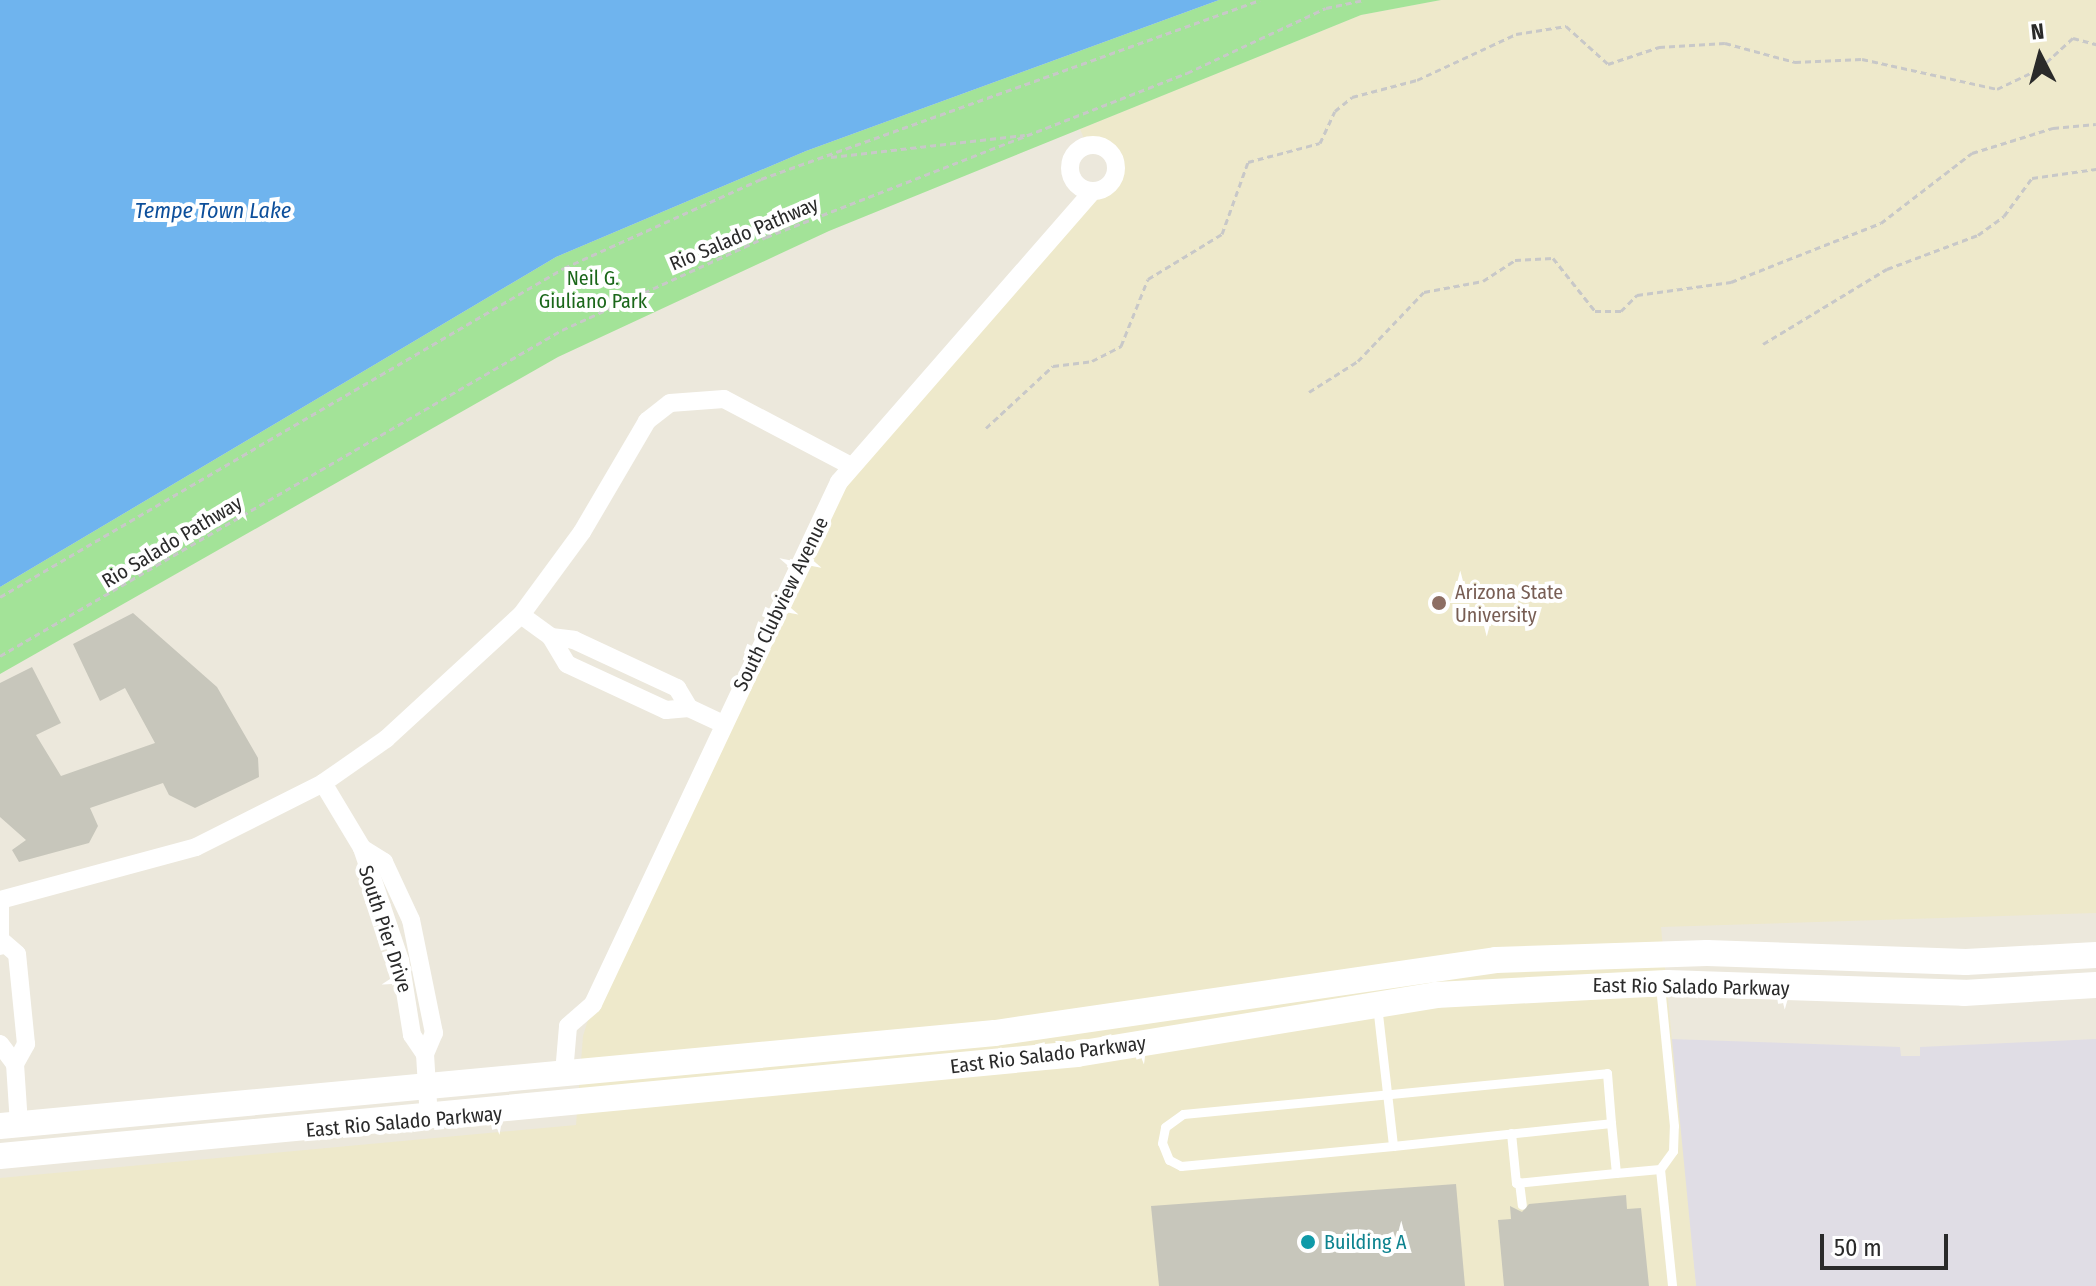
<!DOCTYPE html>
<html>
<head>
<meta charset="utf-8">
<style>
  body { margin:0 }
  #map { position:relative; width:2096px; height:1286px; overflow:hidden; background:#ece8dc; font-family:"Fira Sans Condensed",sans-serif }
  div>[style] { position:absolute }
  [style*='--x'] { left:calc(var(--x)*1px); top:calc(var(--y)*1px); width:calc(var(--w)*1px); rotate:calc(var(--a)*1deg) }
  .industrial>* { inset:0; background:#e0dde5 }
  .education>* { inset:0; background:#eee9cb }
  .green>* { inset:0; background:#a3e398 }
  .water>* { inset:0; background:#6fb4ee }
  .building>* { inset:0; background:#c7c6bb }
  .path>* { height:3px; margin-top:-1.5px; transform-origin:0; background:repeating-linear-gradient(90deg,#c8c8c8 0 6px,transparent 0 10px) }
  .lane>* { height:9px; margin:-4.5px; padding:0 4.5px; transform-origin:4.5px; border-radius:4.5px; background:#fff }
  .street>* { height:18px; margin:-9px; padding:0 9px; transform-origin:9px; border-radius:9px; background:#fff }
  .street>.ring { margin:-9px; padding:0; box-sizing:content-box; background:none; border:18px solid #fff; border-radius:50% }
  .secondary>* { height:26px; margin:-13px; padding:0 13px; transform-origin:13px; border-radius:13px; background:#fff }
  .dots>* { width:22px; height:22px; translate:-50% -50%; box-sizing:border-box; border:4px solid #fff; border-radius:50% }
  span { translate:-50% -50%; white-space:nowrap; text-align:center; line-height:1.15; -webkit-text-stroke:8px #fff; paint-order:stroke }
  .street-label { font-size:20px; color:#2a2a2a }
  .park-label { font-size:20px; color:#1b671a }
  .education-label { font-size:20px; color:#785e54 }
  .left { translate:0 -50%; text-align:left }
  .culture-label { font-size:20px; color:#0d838f }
  .water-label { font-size:22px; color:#0d4f9b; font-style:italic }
  .north { position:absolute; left:2000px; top:16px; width:80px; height:80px; -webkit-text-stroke:6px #fff; paint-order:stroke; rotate:354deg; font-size:22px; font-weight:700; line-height:32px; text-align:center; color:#2a2a2a }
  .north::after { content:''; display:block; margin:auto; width:28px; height:36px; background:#2a2a2a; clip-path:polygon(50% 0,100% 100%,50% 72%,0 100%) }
  .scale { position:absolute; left:1820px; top:1234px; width:128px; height:36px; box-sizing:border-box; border:4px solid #2a2a2a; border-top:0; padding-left:10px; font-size:24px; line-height:28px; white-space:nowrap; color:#2a2a2a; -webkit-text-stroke:6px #fff; paint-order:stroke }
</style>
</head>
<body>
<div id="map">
  <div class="industrial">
    <i style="clip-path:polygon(1669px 1039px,1900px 1047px,1901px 1056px,1920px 1056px,1920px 1047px,2096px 1039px,2096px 1286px,1696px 1286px)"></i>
  </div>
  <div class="education">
    <i style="clip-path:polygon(1441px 0,2096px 0,2096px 913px,1661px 927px,1696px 1286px,0 1286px,0 1178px,576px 1125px,583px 1036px,593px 1004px,839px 482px,1113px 180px,1113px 157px,1087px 146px,1080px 129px,1361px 15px)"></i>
  </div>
  <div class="green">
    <i style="clip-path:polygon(1219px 0,1441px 0,1361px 15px,829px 231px,558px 357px,0 674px,0 587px,556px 257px,806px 151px)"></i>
  </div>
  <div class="water">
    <i style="clip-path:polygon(0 0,1219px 0,806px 151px,556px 257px,0 587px)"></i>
  </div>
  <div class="building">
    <i style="clip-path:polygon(133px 613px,217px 687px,258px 758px,259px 777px,195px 808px,169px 795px,163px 783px,90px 808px,98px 826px,89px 843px,19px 862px,12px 850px,26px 840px,0 817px,0 683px,32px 667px,61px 723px,36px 735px,61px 776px,155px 743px,125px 688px,100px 701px,73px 644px)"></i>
    <i style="clip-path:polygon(1456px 1184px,1465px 1286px,1159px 1286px,1151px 1206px)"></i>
    <i style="clip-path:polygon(1626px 1195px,1627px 1209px,1641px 1208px,1649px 1286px,1504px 1286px,1498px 1220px,1511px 1219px,1510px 1206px,1522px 1212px,1529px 1204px)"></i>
  </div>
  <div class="path">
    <i style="--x:831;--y:157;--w:195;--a:-6.5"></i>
    <i style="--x:1763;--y:344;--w:145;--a:-31.2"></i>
    <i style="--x:1887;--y:269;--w:97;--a:-20.5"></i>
    <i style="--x:1978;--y:235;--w:32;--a:-36"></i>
    <i style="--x:2004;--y:216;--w:47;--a:-53.6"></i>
    <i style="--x:2032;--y:178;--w:65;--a:-8"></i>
    <i style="--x:1309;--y:392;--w:58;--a:-32.3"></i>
    <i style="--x:1358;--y:361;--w:95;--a:-46.3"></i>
    <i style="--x:1424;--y:292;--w:60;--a:-10.6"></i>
    <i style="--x:1483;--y:281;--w:38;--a:-33"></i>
    <i style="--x:1515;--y:260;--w:38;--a:-3"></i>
    <i style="--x:1553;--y:258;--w:68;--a:51.6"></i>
    <i style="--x:1595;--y:311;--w:26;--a:0"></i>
    <i style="--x:1621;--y:311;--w:23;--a:-45"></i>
    <i style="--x:1637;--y:295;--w:95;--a:-7.9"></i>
    <i style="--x:1731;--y:282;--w:161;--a:-21.5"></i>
    <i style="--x:1881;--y:223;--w:115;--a:-37.6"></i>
    <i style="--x:1972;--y:153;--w:85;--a:-17.2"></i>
    <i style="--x:2053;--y:128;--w:43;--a:-5.3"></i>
    <i style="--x:986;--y:428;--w:91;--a:-42.8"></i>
    <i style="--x:1053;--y:366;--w:39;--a:-7"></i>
    <i style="--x:1092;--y:361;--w:33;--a:-27"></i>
    <i style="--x:1121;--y:346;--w:72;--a:-68.1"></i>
    <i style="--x:1148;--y:279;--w:87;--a:-31.3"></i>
    <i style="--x:1222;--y:234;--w:77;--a:-70.1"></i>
    <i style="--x:1248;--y:162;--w:74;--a:-14.8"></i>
    <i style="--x:1320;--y:143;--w:35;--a:-65"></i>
    <i style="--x:1335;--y:111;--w:22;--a:-39"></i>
    <i style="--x:1352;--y:97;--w:67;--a:-14.7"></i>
    <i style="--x:1417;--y:80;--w:109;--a:-24.9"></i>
    <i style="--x:1516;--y:34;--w:51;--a:-9.1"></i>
    <i style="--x:1566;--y:26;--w:57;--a:42.1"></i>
    <i style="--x:1608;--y:64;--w:54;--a:-18.4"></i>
    <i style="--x:1659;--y:47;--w:66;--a:-3.5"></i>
    <i style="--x:1725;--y:43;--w:73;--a:15.2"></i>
    <i style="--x:1795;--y:62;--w:67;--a:-2.6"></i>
    <i style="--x:1862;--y:59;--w:138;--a:12.5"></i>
    <i style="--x:1997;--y:89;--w:47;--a:-25.5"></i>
    <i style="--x:2039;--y:69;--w:46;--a:-42.4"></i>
    <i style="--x:2073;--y:38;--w:24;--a:15"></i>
    <i style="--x:0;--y:597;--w:653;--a:-30.26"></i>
    <i style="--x:564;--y:268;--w:216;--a:-24.3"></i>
    <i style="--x:761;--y:179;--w:530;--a:-19.73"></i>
    <i style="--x:0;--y:656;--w:650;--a:-30.12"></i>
    <i style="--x:562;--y:330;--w:224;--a:-24.5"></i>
    <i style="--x:766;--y:237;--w:452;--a:-21.3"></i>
    <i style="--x:1187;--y:73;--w:153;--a:-25.1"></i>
    <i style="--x:1326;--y:8;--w:38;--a:-12"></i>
  </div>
  <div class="lane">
    <i style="--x:1377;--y:1005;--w:142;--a:83.5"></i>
    <i style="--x:1393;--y:1146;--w:219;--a:-6"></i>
    <i style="--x:1611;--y:1123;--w:50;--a:84.3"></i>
    <i style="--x:1616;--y:1173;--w:44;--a:-5.2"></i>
    <i style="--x:1660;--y:1169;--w:118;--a:84.1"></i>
    <i style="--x:1511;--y:1133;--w:50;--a:84.3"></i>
    <i style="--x:1516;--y:1183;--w:100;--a:-5.7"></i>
    <i style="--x:1393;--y:1146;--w:213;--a:174.6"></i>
    <i style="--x:1181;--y:1166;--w:13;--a:-153"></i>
    <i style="--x:1169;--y:1160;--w:18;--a:-112"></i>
    <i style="--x:1162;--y:1143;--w:16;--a:-79"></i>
    <i style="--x:1165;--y:1127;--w:22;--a:-36"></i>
    <i style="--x:1183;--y:1114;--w:426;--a:-5.5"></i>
    <i style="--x:1607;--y:1073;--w:50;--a:85.4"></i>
    <i style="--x:1660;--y:1169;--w:22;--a:-54"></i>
    <i style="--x:1673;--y:1151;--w:25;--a:-88"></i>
    <i style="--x:1674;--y:1126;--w:141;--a:-95.7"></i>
    <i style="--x:1519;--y:1182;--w:23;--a:83"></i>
  </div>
  <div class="street">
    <i class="ring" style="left:1070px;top:145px;width:28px;height:28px"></i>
    <i style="--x:521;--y:615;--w:37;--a:36"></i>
    <i style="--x:551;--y:637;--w:23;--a:7"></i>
    <i style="--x:574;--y:640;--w:114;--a:25"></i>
    <i style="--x:677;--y:688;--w:23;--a:59"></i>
    <i style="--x:689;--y:708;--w:23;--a:175"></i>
    <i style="--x:666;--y:710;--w:109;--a:-155.1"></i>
    <i style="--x:567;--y:664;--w:31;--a:-121"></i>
    <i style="--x:689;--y:708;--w:38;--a:25"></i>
    <i style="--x:323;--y:783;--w:76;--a:59"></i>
    <i style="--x:362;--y:848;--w:118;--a:71.3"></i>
    <i style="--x:400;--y:960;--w:76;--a:80.9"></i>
    <i style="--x:412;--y:1035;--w:23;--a:56"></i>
    <i style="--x:425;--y:1054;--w:23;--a:-67"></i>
    <i style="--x:434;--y:1033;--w:115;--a:-101.5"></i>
    <i style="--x:411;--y:920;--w:64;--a:-115"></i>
    <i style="--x:384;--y:862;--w:26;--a:-148"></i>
    <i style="--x:0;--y:900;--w:203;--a:-15.1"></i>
    <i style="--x:196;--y:847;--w:142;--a:-26.7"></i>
    <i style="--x:323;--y:783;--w:77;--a:-34.9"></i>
    <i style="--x:386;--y:739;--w:183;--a:-42.6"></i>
    <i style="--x:521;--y:615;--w:103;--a:-53.7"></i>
    <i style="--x:582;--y:532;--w:129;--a:-59.6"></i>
    <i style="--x:647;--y:421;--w:29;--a:-38"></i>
    <i style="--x:670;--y:403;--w:54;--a:-4.2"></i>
    <i style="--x:724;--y:399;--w:144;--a:27.8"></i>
    <i style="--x:0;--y:907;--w:39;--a:90"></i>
    <i style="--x:0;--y:1044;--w:25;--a:53"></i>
    <i style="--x:15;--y:1064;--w:23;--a:-61"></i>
    <i style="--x:26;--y:1044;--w:90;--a:-95.7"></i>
    <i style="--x:17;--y:954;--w:18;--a:-139"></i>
    <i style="--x:425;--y:1054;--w:66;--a:86.5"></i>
    <i style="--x:15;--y:1064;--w:60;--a:86.2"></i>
    <i style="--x:564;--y:1073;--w:47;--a:-85.1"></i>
    <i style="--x:568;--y:1026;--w:33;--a:-41"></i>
    <i style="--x:593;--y:1004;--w:577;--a:-64.77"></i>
    <i style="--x:839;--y:482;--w:386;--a:-48.9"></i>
  </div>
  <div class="secondary">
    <i style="--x:0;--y:1126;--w:999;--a:-5.34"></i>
    <i style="--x:995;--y:1033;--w:506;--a:-8.29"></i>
    <i style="--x:1496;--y:960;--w:211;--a:-1.9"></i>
    <i style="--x:1707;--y:953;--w:259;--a:2"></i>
    <i style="--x:1966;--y:962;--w:130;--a:-3.1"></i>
    <i style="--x:0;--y:1156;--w:1082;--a:-5.41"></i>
    <i style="--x:1077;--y:1054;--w:364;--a:-9.3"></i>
    <i style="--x:1436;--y:995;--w:231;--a:-3"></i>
    <i style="--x:1667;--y:983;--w:297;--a:1.9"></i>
    <i style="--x:1964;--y:993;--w:132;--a:-3.5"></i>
  </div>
  <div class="dots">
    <i style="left:1439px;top:603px;background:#8d6e63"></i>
    <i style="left:1308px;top:1242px;background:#0f9aa8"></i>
  </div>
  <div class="street-label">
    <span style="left:744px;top:234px;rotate:-23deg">Rio Salado Pathway</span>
    <span style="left:172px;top:542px;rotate:-31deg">Rio Salado Pathway</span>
    <span style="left:781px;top:604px;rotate:-64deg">South Clubview Avenue</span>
    <span style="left:385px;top:929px;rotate:72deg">South Pier Drive</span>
    <span style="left:1691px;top:987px;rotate:1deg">East Rio Salado Parkway</span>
    <span style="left:1048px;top:1055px;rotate:-7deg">East Rio Salado Parkway</span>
    <span style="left:404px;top:1122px;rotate:-5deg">East Rio Salado Parkway</span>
  </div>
  <div class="park-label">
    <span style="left:593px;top:290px">Neil G.<br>Giuliano Park</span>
  </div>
  <div class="education-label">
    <span class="left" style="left:1455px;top:604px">Arizona State<br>University</span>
  </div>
  <div class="culture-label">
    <span class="left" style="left:1324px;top:1242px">Building A</span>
  </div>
  <div class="water-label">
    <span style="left:213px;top:211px">Tempe Town Lake</span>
  </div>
  <div class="north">N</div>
  <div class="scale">50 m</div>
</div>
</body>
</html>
